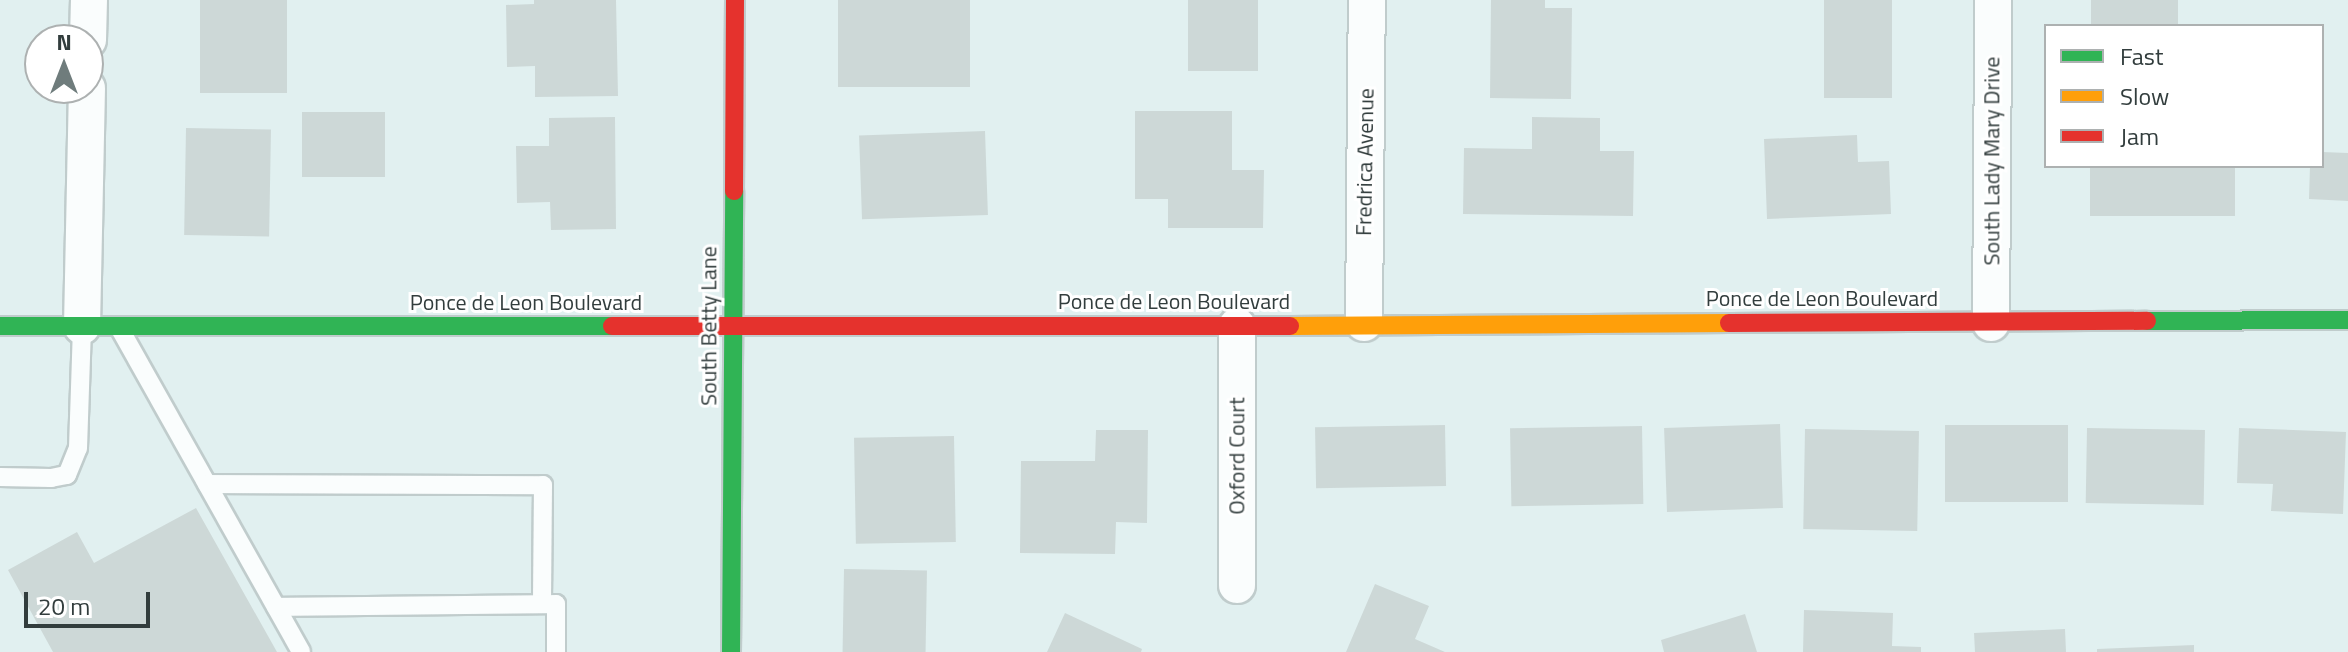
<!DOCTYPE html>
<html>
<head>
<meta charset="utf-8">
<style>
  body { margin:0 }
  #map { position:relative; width:2348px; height:652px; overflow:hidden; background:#e1f0f0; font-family:"Titillium Web",sans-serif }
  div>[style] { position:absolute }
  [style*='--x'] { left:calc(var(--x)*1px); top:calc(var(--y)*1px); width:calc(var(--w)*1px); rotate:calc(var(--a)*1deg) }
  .building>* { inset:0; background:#cdd8d7; transform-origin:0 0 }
  .roads { filter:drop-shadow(2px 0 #c0cccc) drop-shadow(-2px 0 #c0cccc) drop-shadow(0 2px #c0cccc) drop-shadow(0 -2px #c0cccc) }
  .lane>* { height:18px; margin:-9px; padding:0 9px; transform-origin:9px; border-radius:9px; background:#fafdfd }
  .street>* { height:36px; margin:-18px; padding:0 18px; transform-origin:18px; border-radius:18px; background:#fafdfd }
  .fast>* { height:18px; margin:-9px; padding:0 9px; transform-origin:9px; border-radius:9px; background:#30b455 }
  .slow>* { height:18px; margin:-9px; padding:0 9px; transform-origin:9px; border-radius:9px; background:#ff9f0a }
  .jam>* { height:18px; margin:-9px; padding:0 9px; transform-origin:9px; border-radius:9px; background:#e5322d }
  span { translate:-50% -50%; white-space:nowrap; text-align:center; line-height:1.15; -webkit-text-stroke:6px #fff; paint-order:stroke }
  .street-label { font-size:22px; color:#323d3d }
  .legend { position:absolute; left:2044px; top:24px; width:280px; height:144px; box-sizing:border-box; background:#fff; border:2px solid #adb1b1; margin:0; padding:10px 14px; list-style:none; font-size:24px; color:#323d3d }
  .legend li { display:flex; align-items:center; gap:16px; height:40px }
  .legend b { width:40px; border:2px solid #adb1b1 }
  .north { position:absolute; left:24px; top:24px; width:80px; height:80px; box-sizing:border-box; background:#fff; border:2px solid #adb1b1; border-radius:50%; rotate:0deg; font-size:22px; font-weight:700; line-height:32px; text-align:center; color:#323d3d }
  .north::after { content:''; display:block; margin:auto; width:28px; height:36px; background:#6f7c7c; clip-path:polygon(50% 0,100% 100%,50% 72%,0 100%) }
  .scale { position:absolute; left:24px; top:592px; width:126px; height:36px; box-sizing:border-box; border:4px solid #323d3d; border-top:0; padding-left:10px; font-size:24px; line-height:28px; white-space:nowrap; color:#323d3d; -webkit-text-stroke:6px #fff; paint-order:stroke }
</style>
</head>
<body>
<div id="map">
  <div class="building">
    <i style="left:200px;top:0;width:87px;height:93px"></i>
    <i style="clip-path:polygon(534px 0,616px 0,618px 96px,535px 97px,535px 66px,507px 67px,506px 5px,534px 4px)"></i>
    <i style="left:838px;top:0;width:132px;height:87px"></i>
    <i style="left:1188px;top:0;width:70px;height:71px"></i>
    <i style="clip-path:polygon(1491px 0,1545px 0,1545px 8px,1572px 8px,1571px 99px,1490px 98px)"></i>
    <i style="left:1824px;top:0;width:68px;height:98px"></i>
    <i style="left:2091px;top:0;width:87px;height:26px"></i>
    <i style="clip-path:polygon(1135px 111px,1232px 111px,1232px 170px,1264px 170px,1263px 228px,1168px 228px,1168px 199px,1135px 199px)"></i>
    <i style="left:302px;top:112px;width:83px;height:65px"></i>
    <i style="clip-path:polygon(615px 117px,616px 229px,551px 230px,550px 202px,517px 203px,516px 146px,549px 146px,549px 118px)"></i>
    <i style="clip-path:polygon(1532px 117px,1600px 118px,1600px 151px,1634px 151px,1633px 216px,1463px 214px,1464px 148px,1532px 149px)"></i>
    <i style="left:186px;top:128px;width:85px;height:107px;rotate:1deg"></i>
    <i style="left:985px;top:131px;width:84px;height:126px;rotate:88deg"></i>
    <i style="clip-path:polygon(1857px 135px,1858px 162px,1889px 161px,1891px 214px,1767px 219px,1764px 139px)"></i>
    <i style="clip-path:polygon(2322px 152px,2348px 153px,2348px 201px,2309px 199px,2310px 166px,2322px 166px)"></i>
    <i style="left:2090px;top:166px;width:145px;height:50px"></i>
    <i style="left:1780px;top:424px;width:84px;height:116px;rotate:88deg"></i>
    <i style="left:1445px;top:425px;width:61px;height:130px;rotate:89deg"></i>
    <i style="left:1945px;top:425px;width:123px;height:77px"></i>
    <i style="left:1642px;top:426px;width:78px;height:132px;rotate:89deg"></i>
    <i style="left:2087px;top:428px;width:118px;height:75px;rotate:1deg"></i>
    <i style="clip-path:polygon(2239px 428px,2346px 432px,2343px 514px,2271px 511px,2273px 484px,2237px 483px)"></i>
    <i style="left:1805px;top:429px;width:114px;height:100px;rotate:1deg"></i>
    <i style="clip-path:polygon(1096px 430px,1148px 430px,1147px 523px,1116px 522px,1115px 554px,1020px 553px,1021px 461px,1095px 461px)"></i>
    <i style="left:954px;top:436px;width:106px;height:100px;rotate:89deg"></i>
    <i style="clip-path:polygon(196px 508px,277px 652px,53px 652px,8px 570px,77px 532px,94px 563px)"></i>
    <i style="left:844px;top:569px;width:83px;height:83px;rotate:1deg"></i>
    <i style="clip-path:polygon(1375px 584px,1429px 606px,1415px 639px,1445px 652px,1346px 652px)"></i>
    <i style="clip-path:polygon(1804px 610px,1893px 613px,1892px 646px,1921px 647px,1921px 652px,1803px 652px)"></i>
    <i style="clip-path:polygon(1065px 613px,1142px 649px,1141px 652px,1047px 652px)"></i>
    <i style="clip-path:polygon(1745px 614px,1757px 652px,1664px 652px,1661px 640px)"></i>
    <i style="clip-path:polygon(2065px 629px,2066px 652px,1975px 652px,1974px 633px)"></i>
    <i style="clip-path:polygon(2194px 645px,2194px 652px,2097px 652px,2097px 649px)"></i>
  </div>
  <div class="roads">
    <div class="lane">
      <i style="--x:120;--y:329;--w:370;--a:60.7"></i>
      <i style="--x:0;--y:477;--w:51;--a:1.1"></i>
      <i style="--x:51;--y:478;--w:16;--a:-11"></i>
      <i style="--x:67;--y:475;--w:29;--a:-68"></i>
      <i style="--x:78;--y:448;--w:122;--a:-88.1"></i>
      <i style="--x:207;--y:484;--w:336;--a:0.2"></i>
      <i style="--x:543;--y:485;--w:119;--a:90.5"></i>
      <i style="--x:276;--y:607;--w:280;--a:-0.6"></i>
      <i style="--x:556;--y:604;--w:48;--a:90"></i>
    </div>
    <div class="street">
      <i style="--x:88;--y:40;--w:40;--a:-88.6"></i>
      <i style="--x:1364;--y:323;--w:323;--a:-89.5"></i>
      <i style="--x:1991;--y:323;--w:323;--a:-89.6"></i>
      <i style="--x:82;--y:326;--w:238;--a:-88.8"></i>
      <i style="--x:1237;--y:585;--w:259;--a:-90"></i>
    </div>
    <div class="fast">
      <i style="--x:2147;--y:321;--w:201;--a:-0.3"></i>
      <i style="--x:0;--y:326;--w:612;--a:0"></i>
      <i style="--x:731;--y:652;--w:461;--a:-89.6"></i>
    </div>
    <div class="slow">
      <i style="--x:1290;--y:326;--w:439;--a:-0.4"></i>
    </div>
    <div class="jam">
      <i style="--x:734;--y:191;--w:191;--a:-89.7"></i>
      <i style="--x:1729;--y:323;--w:418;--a:-0.3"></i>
      <i style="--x:612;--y:326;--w:678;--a:0"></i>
    </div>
  </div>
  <div class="street-label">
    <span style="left:1992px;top:161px;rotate:-90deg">South Lady Mary Drive</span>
    <span style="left:1365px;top:162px;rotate:-89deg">Fredrica Avenue</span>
    <span style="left:1822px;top:299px">Ponce de Leon Boulevard</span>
    <span style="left:1174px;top:302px">Ponce de Leon Boulevard</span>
    <span style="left:526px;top:303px">Ponce de Leon Boulevard</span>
    <span style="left:709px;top:326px;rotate:-90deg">South Betty Lane</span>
    <span style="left:1237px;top:456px;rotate:-90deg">Oxford Court</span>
  </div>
  <ul class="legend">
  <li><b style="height:10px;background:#30b455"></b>Fast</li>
  <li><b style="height:10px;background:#ff9f0a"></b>Slow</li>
  <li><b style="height:10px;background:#e5322d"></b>Jam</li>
  </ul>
  <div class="north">N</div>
  <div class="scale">20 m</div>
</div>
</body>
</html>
